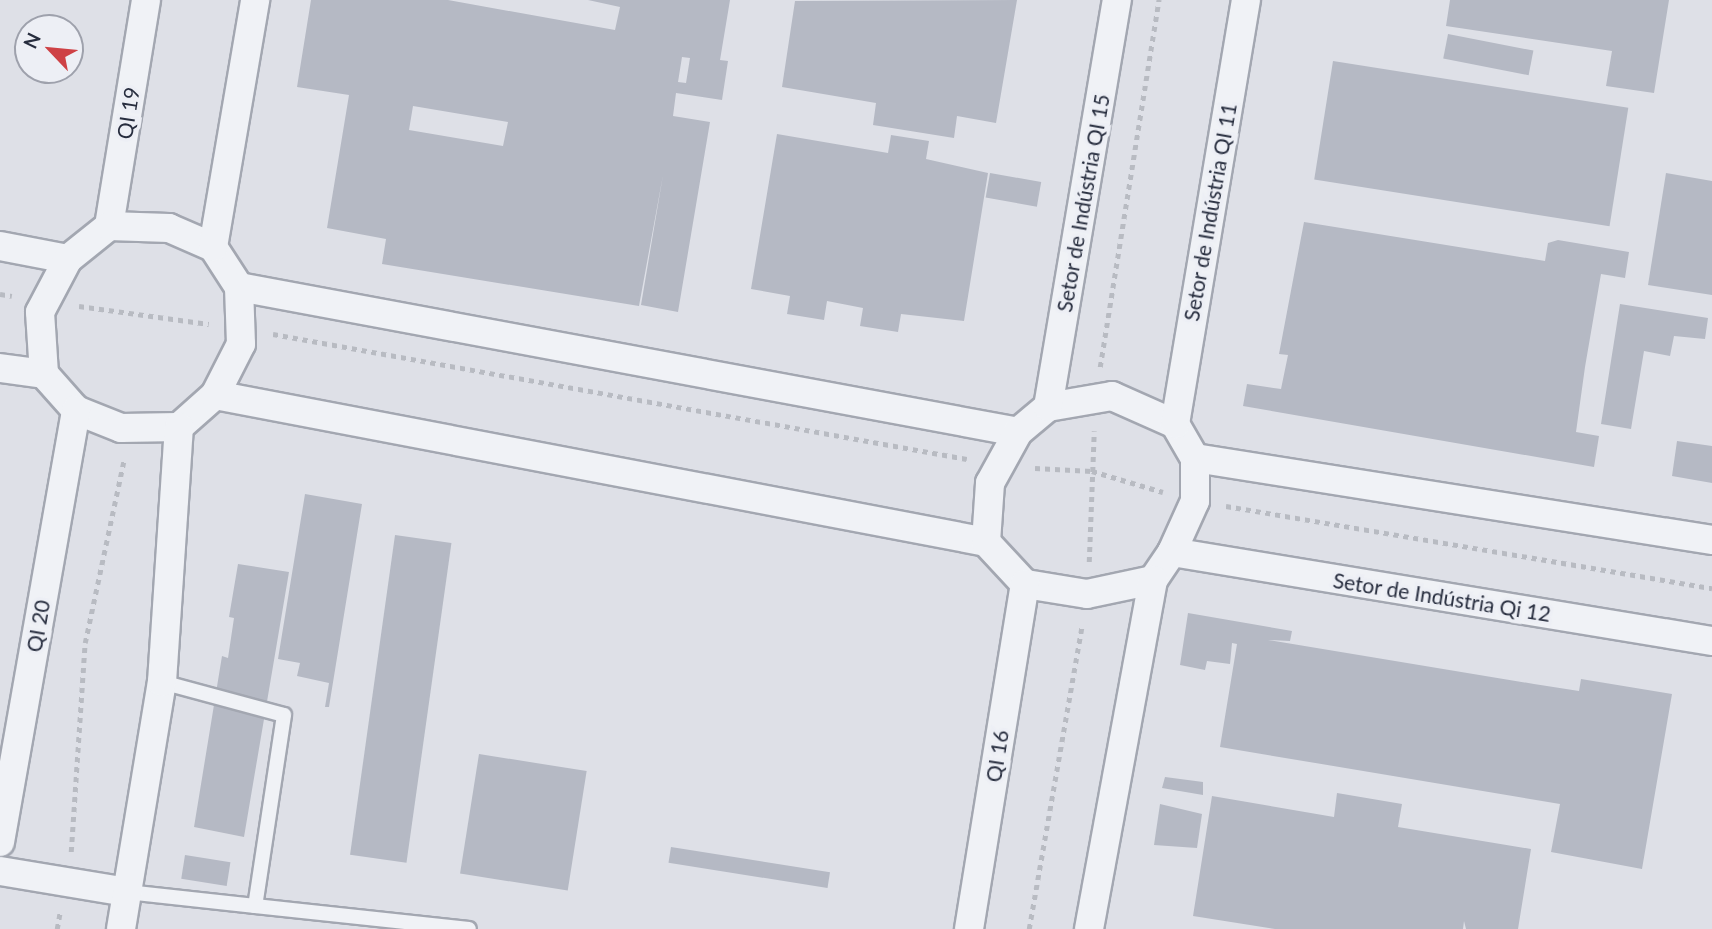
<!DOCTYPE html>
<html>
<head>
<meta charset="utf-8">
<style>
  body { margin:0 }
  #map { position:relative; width:1712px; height:929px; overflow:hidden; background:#dee0e7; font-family:Lato,sans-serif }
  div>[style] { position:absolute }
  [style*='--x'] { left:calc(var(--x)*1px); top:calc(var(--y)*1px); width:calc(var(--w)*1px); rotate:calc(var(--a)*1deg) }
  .building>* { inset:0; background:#b5b9c4; transform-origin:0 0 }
  .path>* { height:4.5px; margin-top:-2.25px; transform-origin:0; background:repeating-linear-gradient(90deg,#b8bbc2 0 5px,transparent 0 10px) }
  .roads { filter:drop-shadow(2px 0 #a3a7b1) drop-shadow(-2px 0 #a3a7b1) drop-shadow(0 2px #a3a7b1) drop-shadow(0 -2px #a3a7b1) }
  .service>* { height:14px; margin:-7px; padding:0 7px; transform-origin:7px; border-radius:7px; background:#f0f2f6 }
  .minor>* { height:28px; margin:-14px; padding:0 14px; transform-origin:14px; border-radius:14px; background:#f0f2f6 }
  span { translate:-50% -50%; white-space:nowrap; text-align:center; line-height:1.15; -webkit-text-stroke:7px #edeff5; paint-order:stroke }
  .street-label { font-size:21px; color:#272d3e }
  .north { position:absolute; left:14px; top:14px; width:70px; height:70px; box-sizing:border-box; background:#edeff5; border:2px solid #9ea1ac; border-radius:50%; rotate:296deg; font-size:19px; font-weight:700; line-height:28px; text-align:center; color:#272d3e }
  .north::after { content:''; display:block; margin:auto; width:24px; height:32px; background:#ce4145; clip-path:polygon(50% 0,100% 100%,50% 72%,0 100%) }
</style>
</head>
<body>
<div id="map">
  <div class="building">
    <i style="clip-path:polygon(evenodd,311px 0,448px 0,615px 30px,620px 7px,588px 0,730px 0,720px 60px,728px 61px,722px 100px,676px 93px,673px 116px,710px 122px,678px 312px,641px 305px,663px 175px,639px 306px,382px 264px,386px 239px,327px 228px,349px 95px,297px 87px,311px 0,682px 57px,690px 58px,686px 83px,678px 82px,682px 57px,311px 0,413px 106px,508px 122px,503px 146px,409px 130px,413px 106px)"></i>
    <i style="clip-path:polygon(1017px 0,996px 123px,957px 116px,954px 138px,873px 125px,876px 103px,782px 87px,795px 1px)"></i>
    <i style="clip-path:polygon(1450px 0,1669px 0,1654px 93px,1606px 86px,1612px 51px,1446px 26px)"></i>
    <i style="left:1448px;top:34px;width:87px;height:25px;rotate:11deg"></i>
    <i style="left:1333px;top:61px;width:299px;height:120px;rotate:9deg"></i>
    <i style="clip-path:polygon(777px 134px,888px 153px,891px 135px,929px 141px,926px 159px,988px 173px,964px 321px,901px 314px,898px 332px,860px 326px,863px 308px,827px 301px,824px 320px,787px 314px,790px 296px,751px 289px)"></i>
    <i style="left:990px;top:173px;width:52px;height:25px;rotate:10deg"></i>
    <i style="clip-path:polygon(1666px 173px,1712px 181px,1712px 295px,1648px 285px)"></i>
    <i style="clip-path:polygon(1304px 222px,1545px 261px,1548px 243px,1558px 240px,1629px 252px,1625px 278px,1601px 274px,1585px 367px,1576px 432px,1599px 436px,1594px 467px,1243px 406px,1247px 384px,1281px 389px,1288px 355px,1279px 354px)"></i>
    <i style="clip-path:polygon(1620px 304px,1708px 318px,1705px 339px,1674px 336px,1670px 356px,1644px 351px,1631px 429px,1601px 424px)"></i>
    <i style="clip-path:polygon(1677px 441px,1712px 446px,1712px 483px,1672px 476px)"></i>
    <i style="clip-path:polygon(305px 494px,362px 504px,329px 707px,325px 707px,329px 683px,297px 676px,300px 663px,278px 659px)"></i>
    <i style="left:395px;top:535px;width:57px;height:323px;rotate:8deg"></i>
    <i style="clip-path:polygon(238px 564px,289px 572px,244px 837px,194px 827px,222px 656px,228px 658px,234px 618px,229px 617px)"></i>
    <i style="clip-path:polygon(1188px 613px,1292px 631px,1290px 641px,1268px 640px,1534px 684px,1579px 691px,1581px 679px,1672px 694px,1642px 869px,1551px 852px,1560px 804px,1220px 747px,1237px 644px,1232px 643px,1230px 664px,1207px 661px,1205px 670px,1180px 665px)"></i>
    <i style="left:479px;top:754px;width:109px;height:121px;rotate:9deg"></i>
    <i style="clip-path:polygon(1165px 777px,1203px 782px,1203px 795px,1162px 788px)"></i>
    <i style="clip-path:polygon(1337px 793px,1402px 804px,1398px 827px,1531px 849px,1518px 929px,1466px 929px,1464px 921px,1463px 929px,1275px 929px,1193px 916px,1212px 796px,1334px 817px)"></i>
    <i style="clip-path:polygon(1160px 804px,1202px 814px,1197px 848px,1154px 845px)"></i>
    <i style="left:671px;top:847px;width:161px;height:16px;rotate:9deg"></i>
    <i style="left:185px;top:855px;width:46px;height:24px;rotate:9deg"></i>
  </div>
  <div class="path">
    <i style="--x:0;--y:294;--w:12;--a:9"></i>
    <i style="--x:79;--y:306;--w:131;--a:7.9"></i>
    <i style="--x:273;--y:334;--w:705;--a:10.21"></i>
    <i style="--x:1100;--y:367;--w:372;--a:-80.9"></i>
    <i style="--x:1035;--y:468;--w:57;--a:3"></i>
    <i style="--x:1092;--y:471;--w:74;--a:16.5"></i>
    <i style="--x:1226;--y:506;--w:493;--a:9.6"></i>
    <i style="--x:1089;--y:562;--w:131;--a:-87.8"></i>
    <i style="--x:71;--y:852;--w:209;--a:-86.2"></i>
    <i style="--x:85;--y:643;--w:188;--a:-78"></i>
    <i style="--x:57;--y:929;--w:17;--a:-80"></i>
    <i style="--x:1029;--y:929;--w:308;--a:-80.1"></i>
  </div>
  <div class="roads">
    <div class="service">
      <i style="--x:162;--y:682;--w:126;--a:15.1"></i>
      <i style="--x:284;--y:715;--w:193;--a:98.6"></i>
      <i style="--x:255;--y:906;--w:215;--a:6.1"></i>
      <i style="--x:127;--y:892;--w:129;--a:6.2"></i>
    </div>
    <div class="minor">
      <i style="--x:109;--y:226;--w:229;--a:-80.7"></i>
      <i style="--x:0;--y:246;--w:69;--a:10.8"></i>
      <i style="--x:68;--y:259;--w:53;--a:-38.8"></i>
      <i style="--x:109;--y:226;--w:60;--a:1.9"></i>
      <i style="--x:169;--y:228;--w:48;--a:23.4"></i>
      <i style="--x:213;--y:247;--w:48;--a:57"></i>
      <i style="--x:239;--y:287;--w:57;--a:88"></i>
      <i style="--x:241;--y:344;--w:57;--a:117"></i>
      <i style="--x:215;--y:395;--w:48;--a:138.4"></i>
      <i style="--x:179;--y:427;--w:58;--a:179"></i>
      <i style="--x:121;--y:428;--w:48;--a:-158.2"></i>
      <i style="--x:76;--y:410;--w:48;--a:-131.6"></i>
      <i style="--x:44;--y:374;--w:62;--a:-93.7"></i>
      <i style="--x:40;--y:312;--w:60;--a:-62.2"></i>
      <i style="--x:213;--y:247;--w:251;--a:-80.3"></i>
      <i style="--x:239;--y:287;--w:792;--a:10.54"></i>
      <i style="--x:0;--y:368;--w:44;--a:7.8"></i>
      <i style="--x:215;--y:395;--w:785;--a:10.79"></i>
      <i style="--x:1112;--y:396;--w:69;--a:24"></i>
      <i style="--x:1175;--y:424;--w:39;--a:60"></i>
      <i style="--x:1195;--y:458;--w:43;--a:90"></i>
      <i style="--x:1195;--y:501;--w:56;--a:114.3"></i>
      <i style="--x:1172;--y:552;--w:34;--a:124"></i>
      <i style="--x:1153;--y:580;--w:67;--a:168"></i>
      <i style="--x:1087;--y:594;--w:63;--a:-170.8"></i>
      <i style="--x:1025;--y:584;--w:57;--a:-132.9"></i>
      <i style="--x:986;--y:542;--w:59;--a:-86.1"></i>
      <i style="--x:990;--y:483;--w:58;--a:-61.2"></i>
      <i style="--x:1018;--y:432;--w:39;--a:-40"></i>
      <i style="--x:1048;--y:407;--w:65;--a:-9.8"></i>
      <i style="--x:1048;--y:407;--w:413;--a:-80.4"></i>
      <i style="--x:1175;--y:424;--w:430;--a:-80.5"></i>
      <i style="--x:1195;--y:458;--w:523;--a:9.01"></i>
      <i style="--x:1172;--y:552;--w:547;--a:9.36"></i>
      <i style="--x:0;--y:842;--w:439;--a:-80"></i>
      <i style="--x:0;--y:871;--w:129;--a:9.4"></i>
      <i style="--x:121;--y:929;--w:250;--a:-80.6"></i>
      <i style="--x:162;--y:682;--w:256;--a:-86.2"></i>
      <i style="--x:969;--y:929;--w:350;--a:-80.8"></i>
      <i style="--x:1089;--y:929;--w:355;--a:-79.6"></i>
    </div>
  </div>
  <div class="street-label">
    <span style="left:128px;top:113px;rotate:-81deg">QI 19</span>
    <span style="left:1083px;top:203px;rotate:-80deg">Setor de Indústria QI 15</span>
    <span style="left:1210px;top:212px;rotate:-80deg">Setor de Indústria QI 11</span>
    <span style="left:1442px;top:597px;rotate:9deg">Setor de Indústria Qi 12</span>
    <span style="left:38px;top:626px;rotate:-80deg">QI 20</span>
    <span style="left:997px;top:756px;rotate:-81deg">QI 16</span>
  </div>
  <div class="north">N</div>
</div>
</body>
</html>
